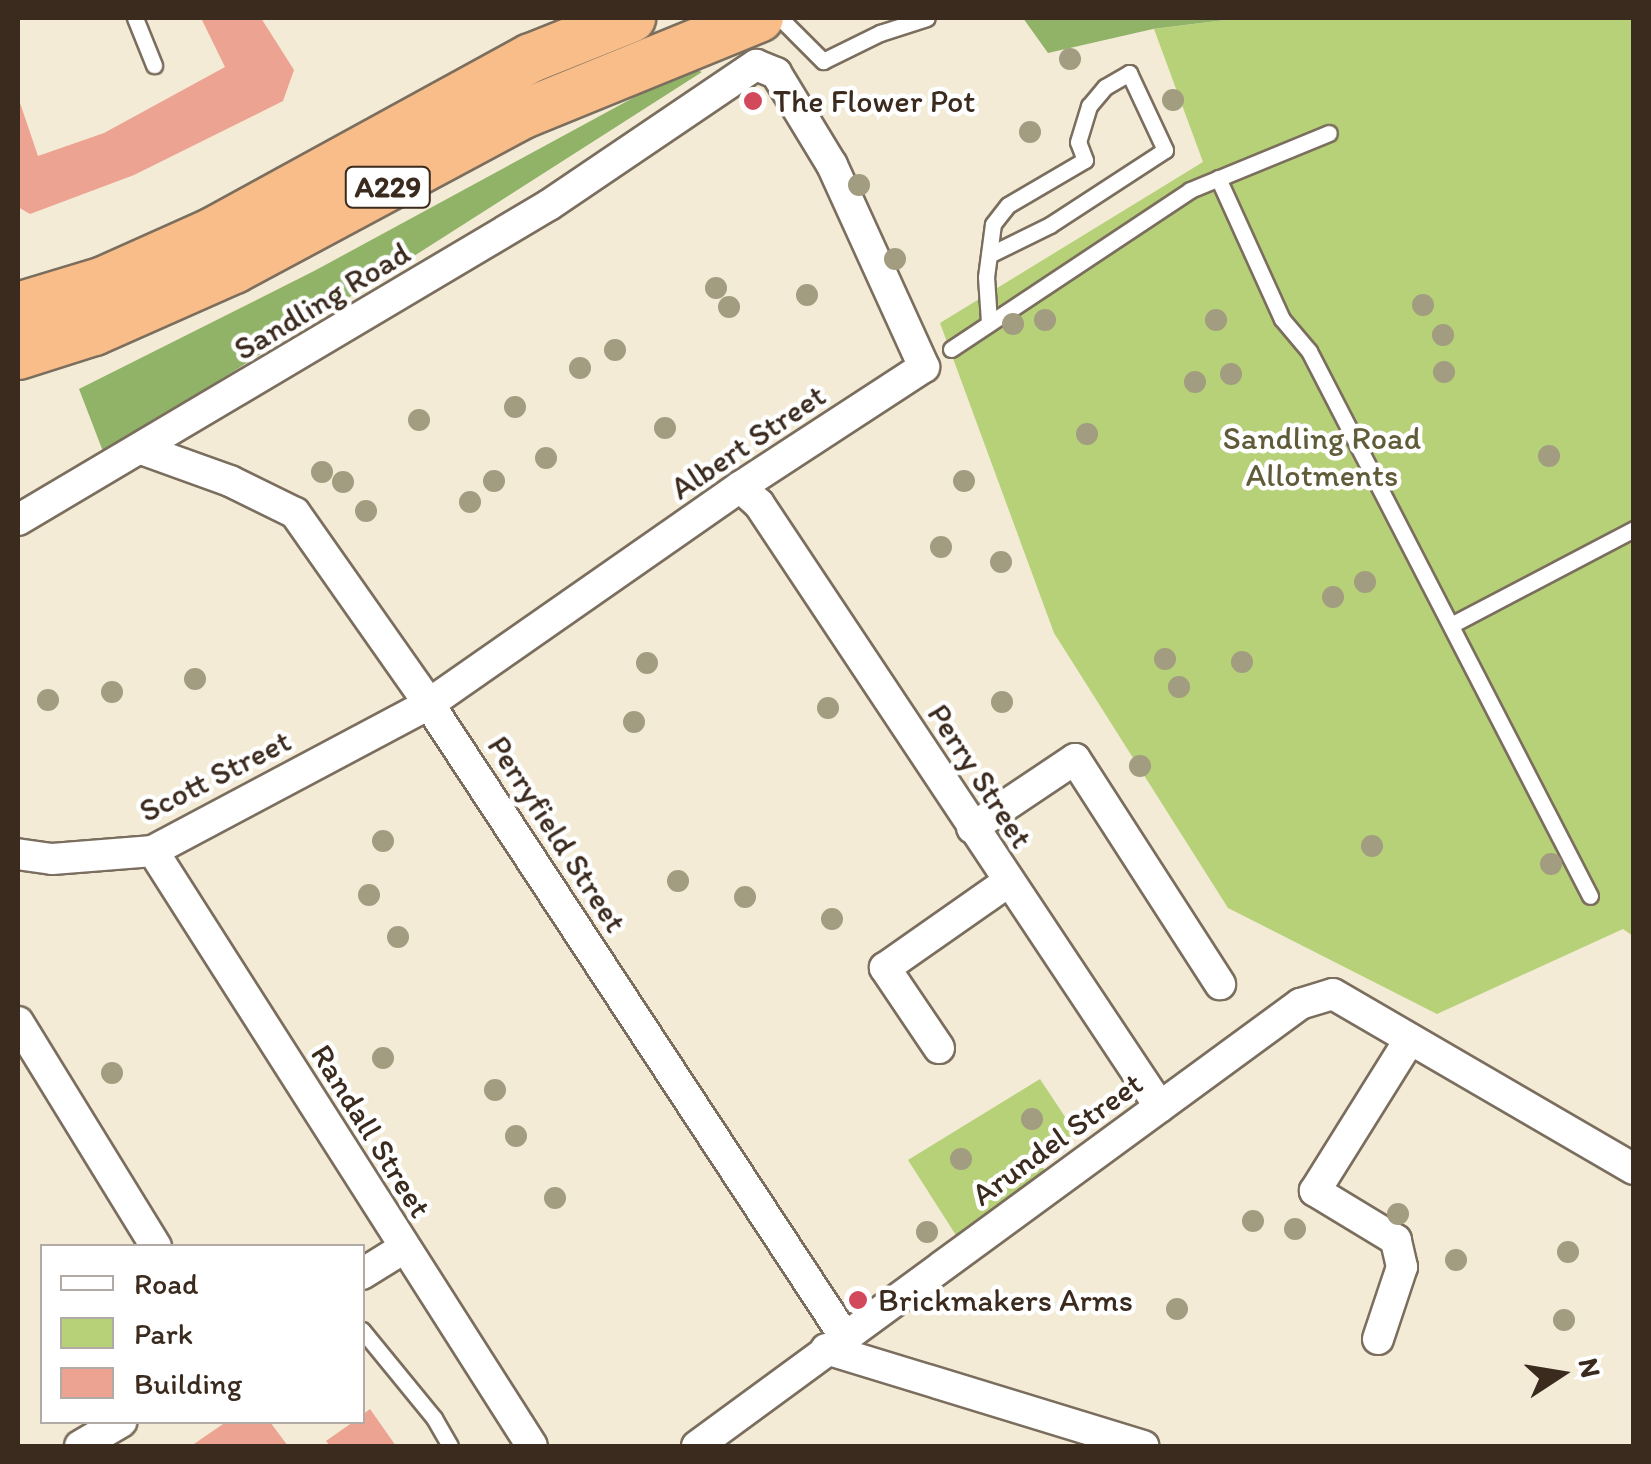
<!DOCTYPE html>
<html>
<head>
<meta charset="utf-8">
<style>
  body { margin:0 }
  #map { position:relative; width:1651px; height:1464px; overflow:hidden; background:#f3ebd6; font-family:Itim,sans-serif }
  div>[style] { position:absolute }
  [style*='--x'] { left:calc(var(--x)*1px); top:calc(var(--y)*1px); width:calc(var(--w)*1px); rotate:calc(var(--a)*1deg) }
  .green>* { inset:0; background:#b6d177 }
  .forest>* { inset:0; background:#90b368 }
  .building>* { inset:0; background:#eca391 }
  .roads { filter:drop-shadow(2px 0 #7b6e5e) drop-shadow(-2px 0 #7b6e5e) drop-shadow(0 2px #7b6e5e) drop-shadow(0 -2px #7b6e5e) }
  .service>* { height:15px; margin:-7.5px; padding:0 7.5px; transform-origin:7.5px; border-radius:7.5px; background:#fff }
  .minor>* { height:30px; margin:-15px; padding:0 15px; transform-origin:15px; border-radius:15px; background:#fff }
  .trunk>* { height:48px; margin:-24px; padding:0 24px; transform-origin:24px; border-radius:24px; background:#f8bd88 }
  .trees>* { width:22px; height:22px; margin:-11px; border-radius:50%; background:#a29c80 }
  .dots>* { width:28px; height:28px; translate:-50% -50%; box-sizing:border-box; border:5px solid #fff; border-radius:50% }
  span { translate:-50% -50%; white-space:nowrap; text-align:center; line-height:1.15; -webkit-text-stroke:9px #fff; paint-order:stroke }
  .shield-label span { padding:2px 8px; background:#fff; border:2px solid; border-radius:8px; -webkit-text-stroke-width:0 }
  .shield-label { font-size:30px; color:#3b2a1e; font-weight:700 }
  .poi-label { font-size:32px; color:#3b2a1e }
  .left { translate:0 -50%; text-align:left }
  .street-label { font-size:32px; color:#3b2a1e }
  .park-label { font-size:32px; color:#605c39 }
  .frame { position:absolute; inset:0; border:20px solid #3b2a1e; pointer-events:none }
  .legend { position:absolute; left:40px; top:1244px; width:325px; height:180px; box-sizing:border-box; background:#fff; border:2px solid #b1aaa5; margin:0; padding:12px 18px; list-style:none; font-size:30px; color:#3b2a1e }
  .legend li { display:flex; align-items:center; gap:20px; height:50px }
  .legend b { width:50px; border:2px solid #b1aaa5 }
  .north { position:absolute; left:1511px; top:1324px; width:100px; height:100px; -webkit-text-stroke:8px #fff; paint-order:stroke; rotate:78deg; font-size:28px; font-weight:700; line-height:40px; text-align:center; color:#3b2a1e }
  .north::after { content:''; display:block; margin:auto; width:35px; height:45px; background:#3b2a1e; clip-path:polygon(50% 0,100% 100%,50% 72%,0 100%) }
</style>
</head>
<body>
<div id="map">
  <div class="green">
    <i style="clip-path:polygon(1241px 18px,1633px 18px,1633px 936px,1623px 929px,1437px 1014px,1228px 908px,1054px 633px,940px 323px,1203px 162px,1154px 29px)"></i>
    <i style="clip-path:polygon(1040px 1079px,1075px 1132px,1041px 1165px,1047px 1173px,959px 1240px,908px 1160px)"></i>
  </div>
  <div class="forest">
    <i style="clip-path:polygon(1023px 18px,1241px 18px,1153px 29px,1048px 53px)"></i>
    <i style="clip-path:polygon(690px 67px,702px 72px,104px 454px,79px 389px,316px 270px)"></i>
  </div>
  <div class="building">
    <i style="clip-path:polygon(201px 18px,261px 18px,294px 70px,283px 101px,134px 175px,30px 214px,18px 207px,18px 97px,38px 156px,104px 133px,225px 67px)"></i>
    <i style="clip-path:polygon(370px 1409px,396px 1446px,330px 1446px,326px 1441px,353px 1422px,362px 1422px,362px 1415px)"></i>
    <i style="clip-path:polygon(226px 1422px,270px 1422px,288px 1446px,191px 1446px)"></i>
  </div>
  <div class="roads">
    <div class="service">
      <i style="--x:135;--y:18;--w:51;--a:68"></i>
      <i style="--x:780;--y:18;--w:61;--a:45"></i>
      <i style="--x:823;--y:61;--w:64;--a:-26.2"></i>
      <i style="--x:880;--y:33;--w:49;--a:-17.7"></i>
      <i style="--x:1218;--y:178;--w:155;--a:65.6"></i>
      <i style="--x:1282;--y:319;--w:42;--a:49.8"></i>
      <i style="--x:1309;--y:351;--w:613;--a:62.72"></i>
      <i style="--x:989;--y:322;--w:45;--a:-93.8"></i>
      <i style="--x:986;--y:277;--w:53;--a:-82.5"></i>
      <i style="--x:993;--y:224;--w:24;--a:-52"></i>
      <i style="--x:1008;--y:205;--w:89;--a:-30.3"></i>
      <i style="--x:1085;--y:160;--w:19;--a:-111"></i>
      <i style="--x:1078;--y:142;--w:38;--a:-73"></i>
      <i style="--x:1089;--y:106;--w:25;--a:-50"></i>
      <i style="--x:1105;--y:87;--w:28;--a:-30"></i>
      <i style="--x:1129;--y:73;--w:85;--a:64.9"></i>
      <i style="--x:1165;--y:150;--w:137;--a:146.9"></i>
      <i style="--x:1050;--y:225;--w:68;--a:153.8"></i>
      <i style="--x:951;--y:349;--w:287;--a:-33.6"></i>
      <i style="--x:1190;--y:190;--w:150;--a:-22.3"></i>
      <i style="--x:1451;--y:625;--w:207;--a:-27.7"></i>
      <i style="--x:362;--y:1330;--w:114;--a:50.7"></i>
      <i style="--x:434;--y:1418;--w:32;--a:60"></i>
    </div>
    <div class="minor">
      <i style="--x:141;--y:449;--w:95;--a:19.8"></i>
      <i style="--x:230;--y:481;--w:72;--a:26.2"></i>
      <i style="--x:295;--y:513;--w:233;--a:54.9"></i>
      <i style="--x:429;--y:704;--w:757;--a:56.69"></i>
      <i style="--x:740;--y:487;--w:25;--a:42"></i>
      <i style="--x:759;--y:504;--w:724;--a:56.38"></i>
      <i style="--x:18;--y:520;--w:617;--a:-30.68"></i>
      <i style="--x:549;--y:205;--w:250;--a:-34.1"></i>
      <i style="--x:756;--y:65;--w:22;--a:22"></i>
      <i style="--x:776;--y:73;--w:108;--a:58.7"></i>
      <i style="--x:832;--y:165;--w:222;--a:65.5"></i>
      <i style="--x:924;--y:367;--w:220;--a:146.9"></i>
      <i style="--x:740;--y:487;--w:379;--a:145.1"></i>
      <i style="--x:429;--y:704;--w:313;--a:152"></i>
      <i style="--x:153;--y:851;--w:101;--a:175.5"></i>
      <i style="--x:52;--y:859;--w:34;--a:-172"></i>
      <i style="--x:972;--y:828;--w:124;--a:-33.8"></i>
      <i style="--x:1075;--y:759;--w:268;--a:57.2"></i>
      <i style="--x:153;--y:851;--w:705;--a:57.5"></i>
      <i style="--x:18;--y:1022;--w:263;--a:58.4"></i>
      <i style="--x:939;--y:1048;--w:97;--a:-124"></i>
      <i style="--x:885;--y:968;--w:150;--a:-35"></i>
      <i style="--x:362;--y:1274;--w:49;--a:-31.8"></i>
      <i style="--x:1378;--y:1339;--w:76;--a:-71.6"></i>
      <i style="--x:1402;--y:1267;--w:28;--a:-103"></i>
      <i style="--x:1396;--y:1240;--w:95;--a:-148.8"></i>
      <i style="--x:1315;--y:1191;--w:179;--a:-58"></i>
      <i style="--x:826;--y:1349;--w:332;--a:17"></i>
      <i style="--x:80;--y:1446;--w:48;--a:-30.3"></i>
      <i style="--x:697;--y:1446;--w:748;--a:-36.24"></i>
      <i style="--x:1300;--y:1004;--w:34;--a:-17"></i>
      <i style="--x:1333;--y:994;--w:348;--a:30.2"></i>
    </div>
    <div class="trunk">
      <i style="--x:18;--y:307;--w:90;--a:-16.8"></i>
      <i style="--x:104;--y:281;--w:120;--a:-24.2"></i>
      <i style="--x:213;--y:232;--w:362;--a:-28.7"></i>
      <i style="--x:531;--y:58;--w:108;--a:-21.8"></i>
      <i style="--x:18;--y:355;--w:80;--a:-17.5"></i>
      <i style="--x:94;--y:331;--w:153;--a:-23.9"></i>
      <i style="--x:234;--y:269;--w:326;--a:-28.2"></i>
      <i style="--x:521;--y:115;--w:257;--a:-22.2"></i>
    </div>
  </div>
  <div class="trees">
    <i style="left:1070px;top:59px"></i>
    <i style="left:1173px;top:100px"></i>
    <i style="left:1030px;top:132px"></i>
    <i style="left:859px;top:185px"></i>
    <i style="left:895px;top:259px"></i>
    <i style="left:716px;top:288px"></i>
    <i style="left:807px;top:295px"></i>
    <i style="left:1423px;top:305px"></i>
    <i style="left:729px;top:307px"></i>
    <i style="left:1045px;top:320px"></i>
    <i style="left:1216px;top:320px"></i>
    <i style="left:1013px;top:324px"></i>
    <i style="left:1443px;top:335px"></i>
    <i style="left:615px;top:350px"></i>
    <i style="left:580px;top:368px"></i>
    <i style="left:1444px;top:372px"></i>
    <i style="left:1231px;top:374px"></i>
    <i style="left:1195px;top:382px"></i>
    <i style="left:515px;top:407px"></i>
    <i style="left:419px;top:420px"></i>
    <i style="left:665px;top:428px"></i>
    <i style="left:1087px;top:434px"></i>
    <i style="left:1549px;top:456px"></i>
    <i style="left:546px;top:458px"></i>
    <i style="left:322px;top:472px"></i>
    <i style="left:494px;top:481px"></i>
    <i style="left:964px;top:481px"></i>
    <i style="left:343px;top:482px"></i>
    <i style="left:470px;top:502px"></i>
    <i style="left:366px;top:511px"></i>
    <i style="left:941px;top:547px"></i>
    <i style="left:1001px;top:562px"></i>
    <i style="left:1365px;top:582px"></i>
    <i style="left:1333px;top:597px"></i>
    <i style="left:1165px;top:659px"></i>
    <i style="left:1242px;top:662px"></i>
    <i style="left:647px;top:663px"></i>
    <i style="left:195px;top:679px"></i>
    <i style="left:1179px;top:687px"></i>
    <i style="left:112px;top:692px"></i>
    <i style="left:48px;top:700px"></i>
    <i style="left:1002px;top:702px"></i>
    <i style="left:828px;top:708px"></i>
    <i style="left:634px;top:722px"></i>
    <i style="left:1140px;top:766px"></i>
    <i style="left:383px;top:841px"></i>
    <i style="left:1372px;top:846px"></i>
    <i style="left:1551px;top:864px"></i>
    <i style="left:678px;top:881px"></i>
    <i style="left:369px;top:895px"></i>
    <i style="left:745px;top:897px"></i>
    <i style="left:832px;top:919px"></i>
    <i style="left:398px;top:937px"></i>
    <i style="left:383px;top:1058px"></i>
    <i style="left:112px;top:1073px"></i>
    <i style="left:495px;top:1090px"></i>
    <i style="left:1032px;top:1119px"></i>
    <i style="left:516px;top:1136px"></i>
    <i style="left:961px;top:1159px"></i>
    <i style="left:555px;top:1198px"></i>
    <i style="left:1398px;top:1214px"></i>
    <i style="left:1253px;top:1221px"></i>
    <i style="left:1295px;top:1229px"></i>
    <i style="left:927px;top:1232px"></i>
    <i style="left:1568px;top:1252px"></i>
    <i style="left:1456px;top:1260px"></i>
    <i style="left:1177px;top:1309px"></i>
    <i style="left:1564px;top:1320px"></i>
  </div>
  <div class="dots">
    <i style="left:753px;top:101px;background:#d1495b"></i>
    <i style="left:858px;top:1300px;background:#d1495b"></i>
  </div>
  <div class="shield-label">
    <span style="left:388px;top:187px">A229</span>
  </div>
  <div class="poi-label">
    <span class="left" style="left:773px;top:101px">The Flower Pot</span>
    <span class="left" style="left:878px;top:1300px">Brickmakers Arms</span>
  </div>
  <div class="street-label">
    <span style="left:322px;top:301px;rotate:-31deg">Sandling Road</span>
    <span style="left:748px;top:442px;rotate:-34deg">Albert Street</span>
    <span style="left:215px;top:776px;rotate:-27deg">Scott Street</span>
    <span style="left:980px;top:776px;rotate:57deg">Perry Street</span>
    <span style="left:557px;top:834px;rotate:57deg">Perryfield Street</span>
    <span style="left:371px;top:1131px;rotate:58deg">Randall Street</span>
    <span style="left:1057px;top:1139px;rotate:-36deg">Arundel Street</span>
  </div>
  <div class="park-label">
    <span style="left:1322px;top:457px">Sandling Road<br>Allotments</span>
  </div>
  <div class="frame"></div>
  <ul class="legend">
  <li><b style="height:12px;background:#fff"></b>Road</li>
  <li><b style="height:28px;background:#b6d177"></b>Park</li>
  <li><b style="height:28px;background:#eca391"></b>Building</li>
  </ul>
  <div class="north">N</div>
</div>
</body>
</html>
